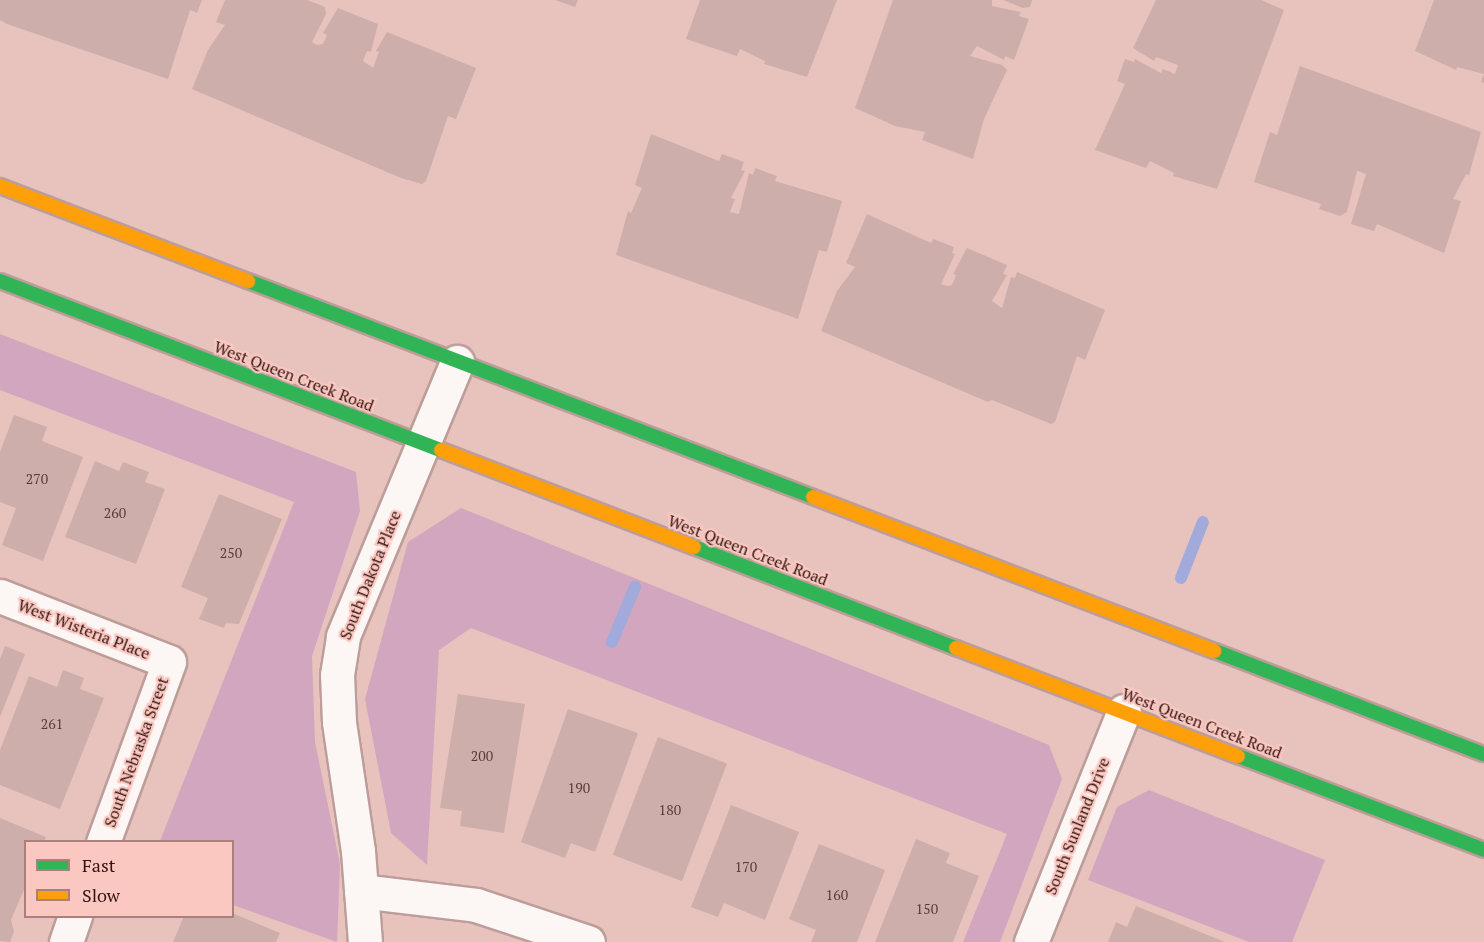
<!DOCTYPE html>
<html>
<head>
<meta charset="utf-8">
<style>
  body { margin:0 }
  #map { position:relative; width:1484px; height:942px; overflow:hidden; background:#e8c3be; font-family:"PT Serif",serif }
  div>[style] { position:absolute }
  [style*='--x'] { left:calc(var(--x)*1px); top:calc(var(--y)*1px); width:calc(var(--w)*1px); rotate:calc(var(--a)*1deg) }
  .green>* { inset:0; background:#d2a6be }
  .stream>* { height:12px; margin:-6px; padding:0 6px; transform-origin:6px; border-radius:6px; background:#a2aadb }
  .building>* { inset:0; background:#cdaeaa; transform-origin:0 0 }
  .roads { filter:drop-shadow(2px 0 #bc9d99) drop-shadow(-2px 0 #bc9d99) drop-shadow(0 2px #bc9d99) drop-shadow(0 -2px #bc9d99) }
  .street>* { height:33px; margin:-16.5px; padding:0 16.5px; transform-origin:16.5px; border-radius:16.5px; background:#fcf6f5 }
  .fast>* { height:14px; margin:-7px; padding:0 7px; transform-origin:7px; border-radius:7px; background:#30b455 }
  .slow>* { height:14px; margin:-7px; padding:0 7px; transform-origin:7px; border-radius:7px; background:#ff9f0a }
  span { translate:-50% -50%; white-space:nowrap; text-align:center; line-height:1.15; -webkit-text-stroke:4.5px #fbc8c1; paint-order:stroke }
  .number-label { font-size:14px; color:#5a3b37 }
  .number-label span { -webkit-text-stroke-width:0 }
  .street-label { font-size:16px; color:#331511 }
  .legend { position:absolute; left:24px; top:840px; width:210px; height:78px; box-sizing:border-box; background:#fbc8c1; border:2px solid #ab807b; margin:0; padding:8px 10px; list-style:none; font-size:18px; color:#331511 }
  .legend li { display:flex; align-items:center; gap:12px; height:30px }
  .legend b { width:30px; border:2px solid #ab807b }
</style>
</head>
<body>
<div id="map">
  <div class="green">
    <i style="clip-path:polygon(0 334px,356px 472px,360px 511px,312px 656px,315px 742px,340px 864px,337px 942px,233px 905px,232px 842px,160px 841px,294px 502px,0 390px)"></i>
    <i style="clip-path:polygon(461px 508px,1049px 745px,1062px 779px,1000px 942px,963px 942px,1007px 834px,471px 628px,439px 650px,427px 865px,391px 833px,365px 699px,408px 542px)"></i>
    <i style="clip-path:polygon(1149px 790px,1325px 860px,1292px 942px,1249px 942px,1088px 880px,1117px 807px)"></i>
  </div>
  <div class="stream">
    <i style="--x:1181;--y:578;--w:60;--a:-68.6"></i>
    <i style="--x:612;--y:642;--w:60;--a:-67.3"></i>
  </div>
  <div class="building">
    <i style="clip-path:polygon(0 0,202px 0,197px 13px,190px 10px,168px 79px,7px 24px,0 20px)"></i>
    <i style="clip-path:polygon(225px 0,307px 0,325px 7px,326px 14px,312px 42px,317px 45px,323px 44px,327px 35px,323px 33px,338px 8px,378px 24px,371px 52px,367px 51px,363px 61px,373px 68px,379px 52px,376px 51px,387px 32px,476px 68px,456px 119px,448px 116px,426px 181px,422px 184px,401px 178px,192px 89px,208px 50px,225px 25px,216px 22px)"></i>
    <i style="clip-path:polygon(555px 0,578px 0,575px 7px)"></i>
    <i style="clip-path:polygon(700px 0,837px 0,807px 77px,764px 64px,765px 61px,740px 49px,737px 56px,686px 39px)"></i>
    <i style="clip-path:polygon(893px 0,992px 0,992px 6px,1021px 12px,1019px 16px,1029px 19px,1014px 60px,1005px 56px,1004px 60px,977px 46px,970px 56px,1002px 65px,1007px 70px,984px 119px,973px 159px,922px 140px,925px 132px,895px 126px,855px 108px)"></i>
    <i style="clip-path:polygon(1003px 0,1032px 0,1030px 7px,1023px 8px)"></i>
    <i style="clip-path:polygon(1156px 0,1261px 0,1284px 10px,1217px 189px,1173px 176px,1174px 173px,1150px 161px,1146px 168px,1095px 150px,1125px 84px,1117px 81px,1125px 59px,1134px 62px,1135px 59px,1161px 73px,1163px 69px,1175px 74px,1178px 65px,1156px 57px,1154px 61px,1133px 48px)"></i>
    <i style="clip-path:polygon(1434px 0,1484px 0,1484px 83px,1481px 82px,1484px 74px,1457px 67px,1456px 70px,1415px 51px)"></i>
    <i style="clip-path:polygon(1300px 66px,1481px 132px,1469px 175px,1466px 174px,1453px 199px,1461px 201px,1444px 253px,1377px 224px,1374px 231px,1351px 224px,1366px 174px,1357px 171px,1347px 212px,1340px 216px,1319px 209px,1321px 204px,1254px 182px,1270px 132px,1277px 135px)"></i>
    <i style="clip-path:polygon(651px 134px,719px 161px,722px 154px,744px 162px,741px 170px,745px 171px,731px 198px,735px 199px,730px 212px,739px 214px,749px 173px,753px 175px,755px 168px,777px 176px,775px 181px,842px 201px,827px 252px,819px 250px,798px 319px,616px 255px,628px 211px,631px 213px,642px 188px,635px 185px)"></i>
    <i style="clip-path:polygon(867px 214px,931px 243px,933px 239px,954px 247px,952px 253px,955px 254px,941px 284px,947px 286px,952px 285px,956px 275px,953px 274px,967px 248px,1007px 265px,1003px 274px,1007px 275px,992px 301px,1002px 308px,1011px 277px,1015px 278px,1017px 272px,1105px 310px,1085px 360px,1077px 356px,1055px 422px,1051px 424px,992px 400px,988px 402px,821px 331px,837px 291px,855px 267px,846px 263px)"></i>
    <i style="clip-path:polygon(14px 415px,47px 427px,42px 441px,83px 457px,43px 561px,2px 545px,16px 508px,0 502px,0 452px)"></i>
    <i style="clip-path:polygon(95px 461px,119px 471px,123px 462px,149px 472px,145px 482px,165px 489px,136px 564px,65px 537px)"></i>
    <i style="clip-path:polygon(219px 494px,282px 519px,239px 624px,226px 623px,224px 628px,199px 619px,208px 598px,181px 587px)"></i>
    <i style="clip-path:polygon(5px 646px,25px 654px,0 717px,0 659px)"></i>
    <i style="clip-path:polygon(63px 670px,84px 678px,80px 689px,104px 698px,60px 809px,0 785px,0 750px,29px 676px,57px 687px)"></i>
    <i style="clip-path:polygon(458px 694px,525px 704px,504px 833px,460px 826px,462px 811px,440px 808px)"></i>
    <i style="clip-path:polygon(568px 709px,638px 733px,595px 852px,571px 843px,565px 858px,521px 842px)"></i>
    <i style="left:658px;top:737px;width:74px;height:126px;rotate:21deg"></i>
    <i style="clip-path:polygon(731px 805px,799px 832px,765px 920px,724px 903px,718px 917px,691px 907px)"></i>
    <i style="clip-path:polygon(0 818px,46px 837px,44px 842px,26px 842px,26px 885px,11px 920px,14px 932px,10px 942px,0 941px)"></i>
    <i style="clip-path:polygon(916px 839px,950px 853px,946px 863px,979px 876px,953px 942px,875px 942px)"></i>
    <i style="clip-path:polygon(819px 844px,885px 870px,857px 942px,811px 942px,816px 930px,789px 919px)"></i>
    <i style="clip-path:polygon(1136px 906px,1225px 942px,1108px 942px,1116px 922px,1127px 927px)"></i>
    <i style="clip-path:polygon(232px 913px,280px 933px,276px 942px,173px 942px,184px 916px,232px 916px)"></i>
  </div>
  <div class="roads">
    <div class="street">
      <i style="--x:0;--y:596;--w:181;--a:21.3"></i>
      <i style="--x:169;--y:662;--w:192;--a:110.1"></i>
      <i style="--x:361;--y:891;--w:116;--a:6.9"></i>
      <i style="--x:476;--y:905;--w:118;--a:18.3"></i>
      <i style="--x:66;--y:942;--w:28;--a:-71"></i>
      <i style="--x:365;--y:942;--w:91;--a:-94.4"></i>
      <i style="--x:358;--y:851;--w:130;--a:-98.4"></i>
      <i style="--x:339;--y:722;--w:47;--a:-92.4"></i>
      <i style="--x:337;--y:675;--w:39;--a:-81"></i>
      <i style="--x:343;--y:636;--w:297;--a:-67.4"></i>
      <i style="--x:1031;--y:942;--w:249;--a:-68.1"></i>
    </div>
    <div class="fast">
      <i style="--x:0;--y:281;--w:472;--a:21"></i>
      <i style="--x:248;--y:281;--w:605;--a:20.92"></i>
      <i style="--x:694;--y:547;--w:281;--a:21.1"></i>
      <i style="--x:1215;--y:651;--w:288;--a:21"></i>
      <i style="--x:1238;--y:756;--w:263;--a:20.9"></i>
    </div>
    <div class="slow">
      <i style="--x:0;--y:186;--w:266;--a:21"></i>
      <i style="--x:441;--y:450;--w:271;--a:21"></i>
      <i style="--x:813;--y:497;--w:430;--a:21"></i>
      <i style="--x:956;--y:648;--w:302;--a:21"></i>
    </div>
  </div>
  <div class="number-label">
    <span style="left:37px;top:479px">270</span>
    <span style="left:115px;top:513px">260</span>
    <span style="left:231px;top:553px">250</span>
    <span style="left:52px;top:724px">261</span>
    <span style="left:482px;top:756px">200</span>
    <span style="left:579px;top:788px">190</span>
    <span style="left:670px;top:810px">180</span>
    <span style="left:746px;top:867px">170</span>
    <span style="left:837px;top:895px">160</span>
    <span style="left:927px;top:909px">150</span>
  </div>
  <div class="street-label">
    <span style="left:294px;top:376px;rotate:21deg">West Queen Creek Road</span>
    <span style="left:748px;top:550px;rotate:21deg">West Queen Creek Road</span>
    <span style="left:370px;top:575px;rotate:-68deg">South Dakota Place</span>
    <span style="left:84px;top:629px;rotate:21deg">West Wisteria Place</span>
    <span style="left:1202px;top:723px;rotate:21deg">West Queen Creek Road</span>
    <span style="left:136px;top:752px;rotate:-70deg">South Nebraska Street</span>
    <span style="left:1077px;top:826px;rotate:-68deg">South Sunland Drive</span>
  </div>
  <ul class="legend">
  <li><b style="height:8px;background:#30b455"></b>Fast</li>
  <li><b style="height:8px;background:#ff9f0a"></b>Slow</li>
  </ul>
</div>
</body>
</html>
